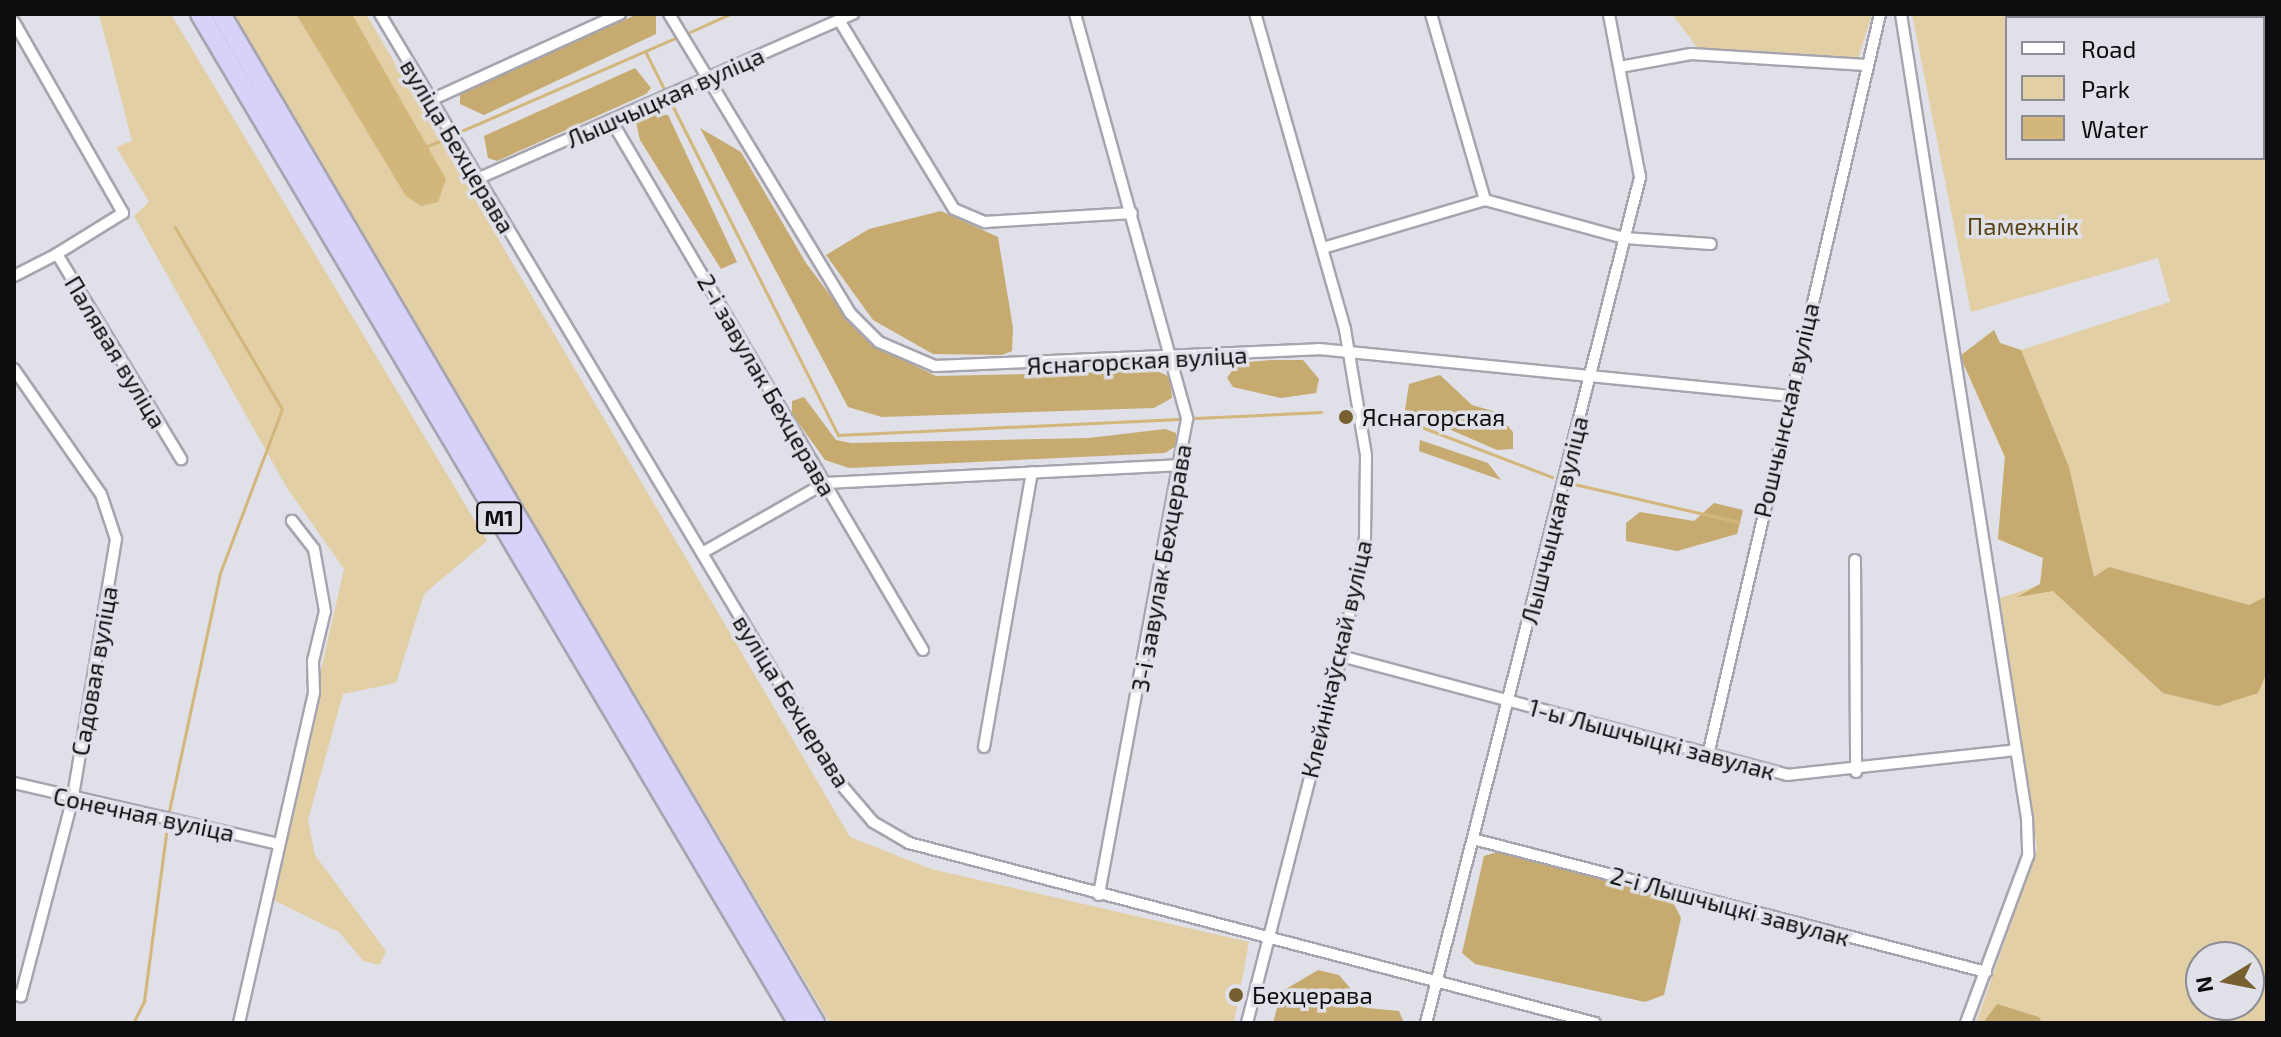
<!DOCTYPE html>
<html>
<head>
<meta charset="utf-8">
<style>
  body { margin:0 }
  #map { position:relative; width:2281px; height:1037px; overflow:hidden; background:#e0e0e9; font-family:"Exo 2",sans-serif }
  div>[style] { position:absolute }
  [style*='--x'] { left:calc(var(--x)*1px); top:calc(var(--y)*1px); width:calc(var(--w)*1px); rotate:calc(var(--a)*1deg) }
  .green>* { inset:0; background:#e2cfa6 }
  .forest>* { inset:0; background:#c6aa6f }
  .water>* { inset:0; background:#d3b67b }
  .stream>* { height:3px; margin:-1.5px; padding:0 1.5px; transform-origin:1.5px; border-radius:1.5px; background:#d3b67b }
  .roads { filter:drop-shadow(2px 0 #a6a5af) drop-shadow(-2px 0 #a6a5af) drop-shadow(0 2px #a6a5af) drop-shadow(0 -2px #a6a5af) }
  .minor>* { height:10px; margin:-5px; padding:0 5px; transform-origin:5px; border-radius:5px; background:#fff }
  .trunk>* { height:18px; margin:-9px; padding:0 9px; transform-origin:9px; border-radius:9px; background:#d6d2fa }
  .dots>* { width:22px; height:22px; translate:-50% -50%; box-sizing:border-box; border:4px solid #e0e0e9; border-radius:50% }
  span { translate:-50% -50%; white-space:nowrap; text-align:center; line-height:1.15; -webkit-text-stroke:7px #e0e0e9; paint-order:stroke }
  .shield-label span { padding:2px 6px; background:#e0e0e9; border:2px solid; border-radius:6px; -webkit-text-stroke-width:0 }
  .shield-label { font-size:22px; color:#0d0d10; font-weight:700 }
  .street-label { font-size:24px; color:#0d0d10 }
  .park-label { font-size:24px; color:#584415 }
  .poi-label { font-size:24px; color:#0d0d10 }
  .left { translate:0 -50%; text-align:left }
  .frame { position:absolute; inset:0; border:16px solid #0d0d10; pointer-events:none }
  .legend { position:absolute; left:2005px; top:16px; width:260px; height:144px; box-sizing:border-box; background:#e0e0e9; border:2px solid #8c8c92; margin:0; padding:10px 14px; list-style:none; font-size:24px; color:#0d0d10 }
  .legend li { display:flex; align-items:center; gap:16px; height:40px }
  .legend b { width:40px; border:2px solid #8c8c92 }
  .north { position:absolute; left:2185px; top:941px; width:80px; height:80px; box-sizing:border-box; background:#e0e0e9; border:2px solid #8c8c92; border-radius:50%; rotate:260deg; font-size:22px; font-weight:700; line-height:32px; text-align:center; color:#0d0d10 }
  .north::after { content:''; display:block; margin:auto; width:28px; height:36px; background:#76602f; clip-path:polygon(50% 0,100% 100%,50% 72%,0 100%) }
</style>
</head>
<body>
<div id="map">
  <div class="green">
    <i style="clip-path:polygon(99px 14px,171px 14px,487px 541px,424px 594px,396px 683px,343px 694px,308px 820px,315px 855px,386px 951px,380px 965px,363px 961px,339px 932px,269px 898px,344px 569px,287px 488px,134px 216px,149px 202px,116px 147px,132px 141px)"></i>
    <i style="clip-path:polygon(231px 14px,366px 14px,850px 837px,931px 869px,1249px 942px,1234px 1023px,830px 1023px)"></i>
    <i style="clip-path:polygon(1672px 14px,1872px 14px,1857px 62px,1699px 50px)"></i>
    <i style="clip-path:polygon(evenodd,1912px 14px,2267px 14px,2267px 1023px,1976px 1023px,2037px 849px,2000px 598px,2040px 585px,2043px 558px,1998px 539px,2005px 457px,1960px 356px,1994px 330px,2000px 343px,2021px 350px,2170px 302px,2158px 258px,1971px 312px,1912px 14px,2007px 18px,2263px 18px,2263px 158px,2007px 158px,2007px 18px,1912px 14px,2201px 957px,2249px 957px,2249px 1005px,2201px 1005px,2201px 957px)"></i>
  </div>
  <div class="forest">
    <i style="clip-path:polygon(638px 14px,656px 14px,656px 34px,484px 115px,460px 104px,460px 92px)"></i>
    <i style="clip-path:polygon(2088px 14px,2267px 14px,2267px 37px,2263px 18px)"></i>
    <i style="clip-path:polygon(635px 68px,651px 88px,646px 94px,497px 161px,488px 158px,484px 136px)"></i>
    <i style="clip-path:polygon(652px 114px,668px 115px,737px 262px,721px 269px,640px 140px,636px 122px)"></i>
    <i style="clip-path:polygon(700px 128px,741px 152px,806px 263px,854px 327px,887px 352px,936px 376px,1157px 371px,1170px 377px,1172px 398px,1154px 408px,882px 417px,848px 407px)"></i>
    <i style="clip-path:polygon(941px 211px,998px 237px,1013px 328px,1012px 351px,1002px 355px,933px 354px,873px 320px,826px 255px,869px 229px)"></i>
    <i style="clip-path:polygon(1994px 330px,2000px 343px,2021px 350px,2069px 467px,2094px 577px,2109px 567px,2249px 605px,2267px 596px,2267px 672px,2258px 693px,2218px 706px,2163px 693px,2053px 591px,2017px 597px,2040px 584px,2043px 558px,1998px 539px,2005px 457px,1960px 356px)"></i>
    <i style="clip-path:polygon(1271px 360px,1303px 360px,1319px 379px,1316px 393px,1281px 398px,1233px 387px,1227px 378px,1237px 363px)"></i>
    <i style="clip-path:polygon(1440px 375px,1472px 405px,1496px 412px,1513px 432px,1513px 449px,1497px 450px,1405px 410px,1409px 384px)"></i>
    <i style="clip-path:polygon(804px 397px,836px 440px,851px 443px,1089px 438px,1165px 429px,1176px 433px,1176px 446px,1165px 453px,849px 468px,825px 460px,792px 414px,792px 401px)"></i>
    <i style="clip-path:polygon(1420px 440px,1488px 463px,1501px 480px,1419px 451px)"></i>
    <i style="clip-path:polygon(1714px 503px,1743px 510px,1737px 534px,1677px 551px,1626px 541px,1626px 523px,1640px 512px,1694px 521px)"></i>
    <i style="clip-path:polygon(1497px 852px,1671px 898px,1681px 918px,1664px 995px,1645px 1002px,1475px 964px,1462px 953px,1484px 856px)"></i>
    <i style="clip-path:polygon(1318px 970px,1339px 975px,1367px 1008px,1399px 1011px,1404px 1023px,1273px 1023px,1281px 992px)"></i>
    <i style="clip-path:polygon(1997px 1004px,2039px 1017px,2042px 1023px,1983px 1023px)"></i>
  </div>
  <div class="water">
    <i style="clip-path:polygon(296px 14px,352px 14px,446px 179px,438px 202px,421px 206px,406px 196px)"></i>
  </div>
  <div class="stream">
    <i style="--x:690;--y:32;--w:44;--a:-24.2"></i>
    <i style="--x:645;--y:51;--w:42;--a:63.4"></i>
    <i style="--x:671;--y:103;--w:372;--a:63.3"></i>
    <i style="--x:838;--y:435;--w:341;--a:-2.7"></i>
    <i style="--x:459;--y:132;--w:236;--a:-23.5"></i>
    <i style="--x:427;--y:146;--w:19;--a:-21"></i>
    <i style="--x:1195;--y:418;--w:126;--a:-2.7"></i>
    <i style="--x:1398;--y:418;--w:165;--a:21"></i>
    <i style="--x:1574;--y:484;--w:169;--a:13"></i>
    <i style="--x:169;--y:811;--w:243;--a:-77.9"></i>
    <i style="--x:220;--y:573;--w:175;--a:-69.3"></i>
    <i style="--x:282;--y:409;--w:211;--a:-120.5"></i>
    <i style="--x:133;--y:1023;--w:25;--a:-63"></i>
    <i style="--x:144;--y:1001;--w:169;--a:-82.5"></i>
  </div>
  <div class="roads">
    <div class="minor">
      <i style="--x:380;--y:14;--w:893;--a:59.16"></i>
      <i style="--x:838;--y:781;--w:54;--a:49.5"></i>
      <i style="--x:873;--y:822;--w:42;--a:30.3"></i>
      <i style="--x:909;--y:843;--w:709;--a:14.7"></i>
      <i style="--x:669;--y:14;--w:350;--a:58.8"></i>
      <i style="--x:850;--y:313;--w:41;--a:45"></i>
      <i style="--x:879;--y:342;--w:61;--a:23.2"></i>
      <i style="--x:935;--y:366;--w:384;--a:-2.5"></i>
      <i style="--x:1319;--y:349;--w:471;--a:5.7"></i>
      <i style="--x:1075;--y:14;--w:420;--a:74.5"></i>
      <i style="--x:1187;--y:419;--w:484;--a:100.5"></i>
      <i style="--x:1431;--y:14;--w:194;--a:73.8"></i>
      <i style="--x:1901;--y:14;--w:815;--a:81.1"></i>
      <i style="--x:2027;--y:819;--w:37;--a:88"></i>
      <i style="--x:2028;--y:856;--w:178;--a:110.4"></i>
      <i style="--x:839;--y:20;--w:221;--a:58.7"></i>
      <i style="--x:954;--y:209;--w:34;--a:23"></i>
      <i style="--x:985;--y:222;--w:147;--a:-3.5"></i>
      <i style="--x:14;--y:22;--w:220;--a:60.3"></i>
      <i style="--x:123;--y:213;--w:78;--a:148.2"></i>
      <i style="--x:57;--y:254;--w:240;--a:58.8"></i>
      <i style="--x:1620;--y:67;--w:72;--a:-10.4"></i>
      <i style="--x:1691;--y:54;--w:175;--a:3.6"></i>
      <i style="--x:431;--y:100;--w:208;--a:-24.5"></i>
      <i style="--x:611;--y:120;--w:615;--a:59.52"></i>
      <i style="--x:477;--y:179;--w:411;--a:-23.7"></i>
      <i style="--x:1323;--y:248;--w:169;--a:-16.5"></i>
      <i style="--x:1485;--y:200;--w:144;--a:15.3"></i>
      <i style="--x:1624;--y:238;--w:87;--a:3.9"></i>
      <i style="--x:14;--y:276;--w:48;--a:-27.1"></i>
      <i style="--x:14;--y:369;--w:152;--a:55.2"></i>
      <i style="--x:101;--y:494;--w:47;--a:71.6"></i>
      <i style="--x:116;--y:539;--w:266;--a:99.5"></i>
      <i style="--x:72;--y:801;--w:202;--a:104.7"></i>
      <i style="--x:21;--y:996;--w:7;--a:-164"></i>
      <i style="--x:702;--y:553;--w:142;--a:-29.6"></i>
      <i style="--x:825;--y:483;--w:358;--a:-2.9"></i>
      <i style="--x:1855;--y:560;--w:212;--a:89.7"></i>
      <i style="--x:1341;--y:656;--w:462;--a:14.9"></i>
      <i style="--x:1787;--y:775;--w:230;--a:-6.2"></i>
      <i style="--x:984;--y:747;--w:279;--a:-80.1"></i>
      <i style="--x:1708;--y:755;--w:761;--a:-76.93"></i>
      <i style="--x:14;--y:783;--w:267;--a:13"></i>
      <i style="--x:1473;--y:839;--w:530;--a:14.53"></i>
      <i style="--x:239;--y:1023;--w:339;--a:-77.2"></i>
      <i style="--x:314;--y:692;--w:31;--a:-92"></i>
      <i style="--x:313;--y:661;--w:51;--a:-76.5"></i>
      <i style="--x:325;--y:611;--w:63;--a:-100.1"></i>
      <i style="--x:314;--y:549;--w:36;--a:-128"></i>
      <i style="--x:1247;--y:1023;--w:379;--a:-75.6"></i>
      <i style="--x:1341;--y:656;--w:120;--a:-78.5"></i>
      <i style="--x:1365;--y:538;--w:83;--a:-89.3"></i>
      <i style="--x:1366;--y:455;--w:128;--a:-99.5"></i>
      <i style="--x:1345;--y:329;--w:328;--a:-105.9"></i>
      <i style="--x:1426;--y:1023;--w:873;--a:-75.8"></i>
      <i style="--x:1640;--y:177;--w:166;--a:-100.8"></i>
    </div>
    <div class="trunk">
      <i style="--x:200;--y:14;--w:1173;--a:59.35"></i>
      <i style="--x:221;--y:14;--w:1171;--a:59.51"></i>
    </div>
  </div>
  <div class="dots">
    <i style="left:1346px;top:417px;background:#76602f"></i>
    <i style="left:1236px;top:995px;background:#76602f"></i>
  </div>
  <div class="shield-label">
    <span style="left:499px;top:518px">М1</span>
  </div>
  <div class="street-label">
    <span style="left:665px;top:97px;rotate:-24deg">Лышчыцкая вуліца</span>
    <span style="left:458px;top:146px;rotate:59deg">вуліца Бехцерава</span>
    <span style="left:116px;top:352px;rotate:59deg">Палявая вуліца</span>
    <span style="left:1137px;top:360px;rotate:-3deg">Яснагорская вуліца</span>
    <span style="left:767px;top:385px;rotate:60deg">2-і завулак Бехцерава</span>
    <span style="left:1786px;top:410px;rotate:-77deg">Рошчынская вуліца</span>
    <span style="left:1554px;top:520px;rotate:-76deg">Лышчыцкая вуліца</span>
    <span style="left:1161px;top:568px;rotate:-80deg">3-і завулак Бехцерава</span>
    <span style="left:1336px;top:659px;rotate:-77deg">Клейнікаўскай вуліца</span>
    <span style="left:94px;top:671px;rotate:-80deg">Садовая вуліца</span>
    <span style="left:792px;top:701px;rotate:58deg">вуліца Бехцерава</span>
    <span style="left:1652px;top:739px;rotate:15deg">1-ы Лышчыцкі завулак</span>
    <span style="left:144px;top:814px;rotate:12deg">Сонечная вуліца</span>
    <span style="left:1730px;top:906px;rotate:15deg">2-і Лышчыцкі завулак</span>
  </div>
  <div class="park-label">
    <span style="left:2023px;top:226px">Памежнік</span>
  </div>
  <div class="poi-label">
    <span class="left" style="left:1362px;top:417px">Яснагорская</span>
    <span class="left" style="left:1252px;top:995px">Бехцерава</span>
  </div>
  <div class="frame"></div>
  <ul class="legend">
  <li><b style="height:10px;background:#fff"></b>Road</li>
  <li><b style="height:22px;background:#e2cfa6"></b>Park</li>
  <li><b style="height:22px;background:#d3b67b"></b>Water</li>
  </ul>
  <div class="north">N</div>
</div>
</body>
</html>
